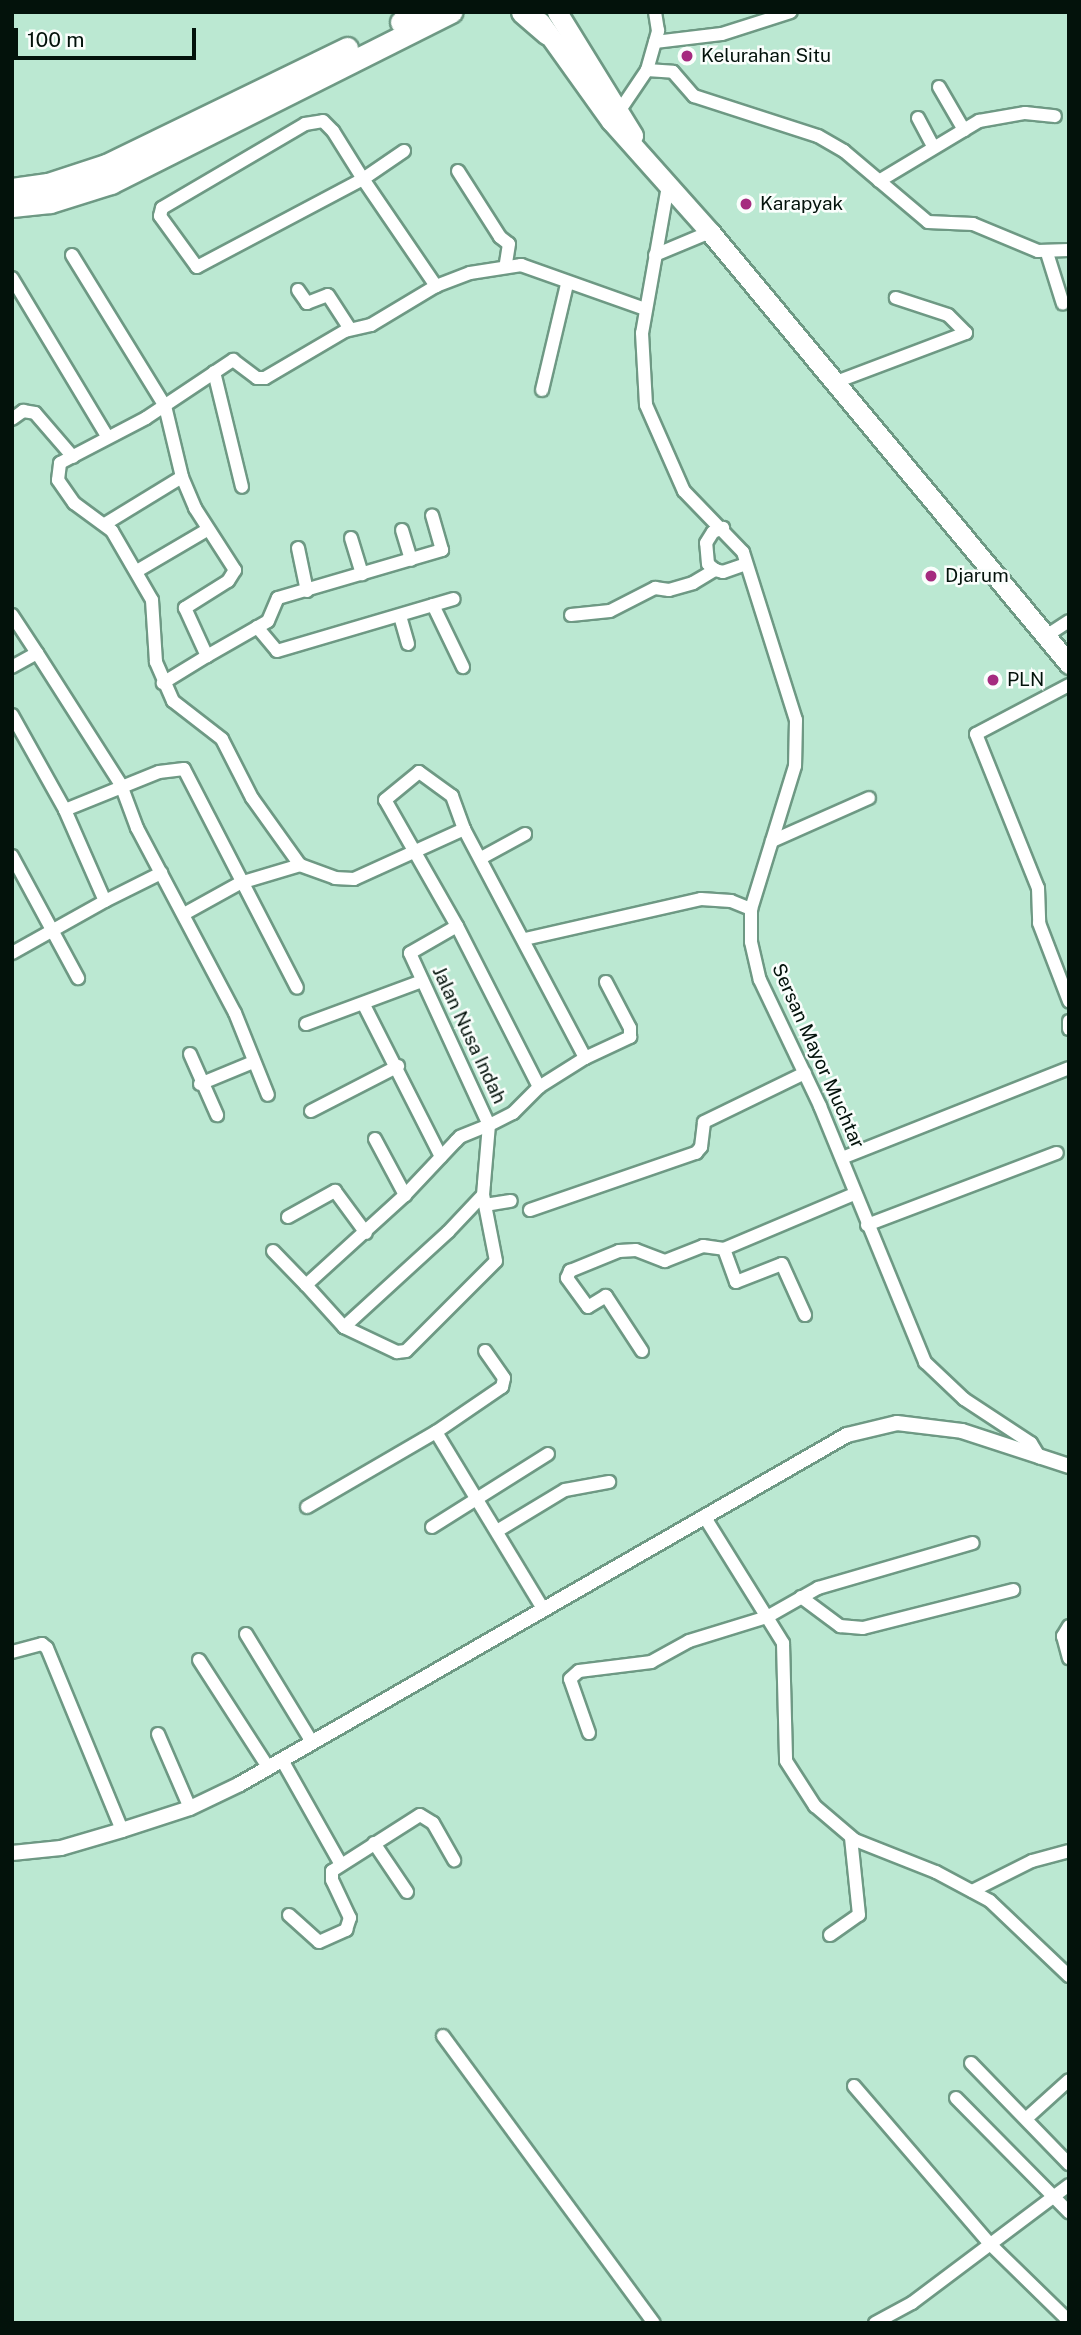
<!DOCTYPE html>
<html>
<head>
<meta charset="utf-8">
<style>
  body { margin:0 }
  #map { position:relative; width:1081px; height:2335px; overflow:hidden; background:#bbe8d2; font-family:"Public Sans",sans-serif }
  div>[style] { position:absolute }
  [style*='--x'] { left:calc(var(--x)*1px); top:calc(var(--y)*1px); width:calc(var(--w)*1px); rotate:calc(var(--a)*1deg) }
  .roads { filter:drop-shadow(2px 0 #6e9984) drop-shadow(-2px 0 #6e9984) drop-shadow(0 2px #6e9984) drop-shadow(0 -2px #6e9984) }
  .minor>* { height:12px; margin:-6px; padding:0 6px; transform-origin:6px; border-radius:6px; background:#fff }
  .tertiary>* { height:14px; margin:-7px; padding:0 7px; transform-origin:7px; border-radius:7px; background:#fff }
  .trunk>* { height:19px; margin:-9.5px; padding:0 9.5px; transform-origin:9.5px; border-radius:9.5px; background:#fff }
  .motorway>* { height:21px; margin:-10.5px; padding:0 10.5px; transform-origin:10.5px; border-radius:10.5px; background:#fff }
  .dots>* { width:19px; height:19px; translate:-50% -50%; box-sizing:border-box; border:4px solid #fafefc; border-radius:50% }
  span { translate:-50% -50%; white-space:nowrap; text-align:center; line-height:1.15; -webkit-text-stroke:5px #fafefc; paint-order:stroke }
  .poi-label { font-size:19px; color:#03120b }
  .left { translate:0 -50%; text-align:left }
  .street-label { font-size:19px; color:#03120b }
  .frame { position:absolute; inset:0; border:14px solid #03120b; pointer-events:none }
  .scale { position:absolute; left:14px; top:28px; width:182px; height:32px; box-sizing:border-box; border:4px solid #03120b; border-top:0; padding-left:9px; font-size:21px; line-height:24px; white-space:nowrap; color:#03120b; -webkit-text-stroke:5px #fafefc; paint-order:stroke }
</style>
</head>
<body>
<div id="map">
  <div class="roads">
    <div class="minor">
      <i style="--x:655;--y:42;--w:67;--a:-6.8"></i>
      <i style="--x:722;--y:34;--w:72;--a:-17.7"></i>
      <i style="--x:647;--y:70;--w:26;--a:4"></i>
      <i style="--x:673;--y:72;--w:32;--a:49"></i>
      <i style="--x:694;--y:96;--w:130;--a:17.9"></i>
      <i style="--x:818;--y:136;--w:30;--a:30"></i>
      <i style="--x:844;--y:151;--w:110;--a:40.2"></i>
      <i style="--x:928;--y:222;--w:45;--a:2.5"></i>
      <i style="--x:973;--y:224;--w:70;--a:22.6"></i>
      <i style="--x:1038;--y:251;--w:31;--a:-2"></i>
      <i style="--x:939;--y:87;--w:50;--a:59.8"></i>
      <i style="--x:616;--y:116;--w:55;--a:-56"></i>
      <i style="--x:647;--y:70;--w:41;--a:-74.2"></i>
      <i style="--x:658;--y:31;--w:19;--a:-99"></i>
      <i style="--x:918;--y:118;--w:32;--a:62"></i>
      <i style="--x:404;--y:151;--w:50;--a:145.7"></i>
      <i style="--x:363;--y:179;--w:188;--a:152.1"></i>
      <i style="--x:197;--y:267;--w:63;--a:-126"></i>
      <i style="--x:160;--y:216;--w:8;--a:-76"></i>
      <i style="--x:162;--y:208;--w:166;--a:-30.4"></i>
      <i style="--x:305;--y:124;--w:18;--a:-9"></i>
      <i style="--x:323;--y:121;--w:14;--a:45"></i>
      <i style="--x:333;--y:131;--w:57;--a:58"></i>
      <i style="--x:363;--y:179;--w:130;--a:55.7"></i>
      <i style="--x:458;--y:171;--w:78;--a:57.5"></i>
      <i style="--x:500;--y:237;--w:11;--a:38"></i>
      <i style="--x:509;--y:244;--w:20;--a:99"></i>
      <i style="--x:879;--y:181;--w:117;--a:-31"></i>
      <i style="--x:979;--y:121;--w:47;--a:-9.9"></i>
      <i style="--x:1025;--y:113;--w:30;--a:6"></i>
      <i style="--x:668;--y:186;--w:149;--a:100"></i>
      <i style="--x:642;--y:333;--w:72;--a:86.8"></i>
      <i style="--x:646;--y:405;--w:94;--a:66.2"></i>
      <i style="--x:684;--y:491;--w:85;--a:46"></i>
      <i style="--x:743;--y:552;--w:176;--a:72.5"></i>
      <i style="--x:796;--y:720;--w:46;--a:91.2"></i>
      <i style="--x:795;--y:766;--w:150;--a:107.1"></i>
      <i style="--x:751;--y:909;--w:33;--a:90"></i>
      <i style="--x:751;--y:942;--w:39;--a:77"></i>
      <i style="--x:760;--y:980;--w:140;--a:64.5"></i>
      <i style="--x:820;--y:1106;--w:277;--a:67.7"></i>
      <i style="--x:925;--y:1362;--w:54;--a:43.5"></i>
      <i style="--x:964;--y:1399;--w:80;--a:33.3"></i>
      <i style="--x:1031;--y:1443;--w:17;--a:59"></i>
      <i style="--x:1047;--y:253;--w:53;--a:72.6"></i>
      <i style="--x:72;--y:255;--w:177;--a:58.4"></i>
      <i style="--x:165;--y:406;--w:73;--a:76.5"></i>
      <i style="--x:182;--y:477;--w:34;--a:67"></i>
      <i style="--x:195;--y:508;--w:74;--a:57.2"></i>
      <i style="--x:235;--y:570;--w:13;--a:122"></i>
      <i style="--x:228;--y:581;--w:51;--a:147.9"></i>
      <i style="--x:185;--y:608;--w:53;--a:65.4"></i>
      <i style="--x:207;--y:656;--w:52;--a:148.5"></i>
      <i style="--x:655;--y:255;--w:60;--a:-22.7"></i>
      <i style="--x:12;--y:278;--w:184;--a:59"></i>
      <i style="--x:298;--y:290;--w:16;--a:55"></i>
      <i style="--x:307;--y:303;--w:22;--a:-21"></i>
      <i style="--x:328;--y:295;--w:40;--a:57.1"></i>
      <i style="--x:214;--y:372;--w:118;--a:76.3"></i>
      <i style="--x:836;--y:382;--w:139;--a:-20.7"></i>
      <i style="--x:966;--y:333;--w:25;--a:-135"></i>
      <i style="--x:948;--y:315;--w:55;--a:-161.9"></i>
      <i style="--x:542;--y:390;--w:109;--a:-76.7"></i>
      <i style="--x:12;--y:419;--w:14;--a:-36"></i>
      <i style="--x:23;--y:411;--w:12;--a:9"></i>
      <i style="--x:35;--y:413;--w:58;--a:49.2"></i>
      <i style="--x:105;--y:524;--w:90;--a:-31.4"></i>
      <i style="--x:402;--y:530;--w:31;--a:73"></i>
      <i style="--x:351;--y:538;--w:38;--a:73"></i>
      <i style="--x:298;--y:548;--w:44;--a:78.2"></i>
      <i style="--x:715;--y:570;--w:9;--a:-139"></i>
      <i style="--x:708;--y:564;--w:21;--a:-95"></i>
      <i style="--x:706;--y:543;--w:13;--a:-58"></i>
      <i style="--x:713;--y:532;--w:11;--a:-22"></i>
      <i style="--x:137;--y:571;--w:81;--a:-30.4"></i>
      <i style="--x:433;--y:605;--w:69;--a:64.2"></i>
      <i style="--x:12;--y:615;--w:45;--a:56.7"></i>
      <i style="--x:37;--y:653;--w:29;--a:151"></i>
      <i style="--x:571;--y:615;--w:39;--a:-6"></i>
      <i style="--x:610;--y:611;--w:51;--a:-27.1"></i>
      <i style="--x:655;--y:588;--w:14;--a:8"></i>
      <i style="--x:669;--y:590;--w:25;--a:-16"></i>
      <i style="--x:693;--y:583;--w:26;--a:-31"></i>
      <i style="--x:715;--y:570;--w:8;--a:14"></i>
      <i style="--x:723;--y:572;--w:24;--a:-19"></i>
      <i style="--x:400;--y:616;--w:29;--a:74"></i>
      <i style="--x:257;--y:627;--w:31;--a:50"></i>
      <i style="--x:277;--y:651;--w:184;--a:-16.4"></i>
      <i style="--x:1046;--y:636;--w:27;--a:-33"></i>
      <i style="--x:37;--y:653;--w:156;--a:57.5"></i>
      <i style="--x:121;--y:785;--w:46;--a:69.6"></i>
      <i style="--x:137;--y:828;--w:209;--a:62.1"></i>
      <i style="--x:235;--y:1013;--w:88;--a:68.1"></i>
      <i style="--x:207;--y:656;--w:70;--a:-29.8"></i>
      <i style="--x:268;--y:621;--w:25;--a:-67"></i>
      <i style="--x:278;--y:598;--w:171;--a:-16.3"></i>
      <i style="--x:442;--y:550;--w:36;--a:-106"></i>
      <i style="--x:1069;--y:685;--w:105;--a:152.2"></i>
      <i style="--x:976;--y:734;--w:166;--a:68.1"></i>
      <i style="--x:1038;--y:888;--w:35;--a:88"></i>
      <i style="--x:1039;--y:923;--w:84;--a:69"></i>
      <i style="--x:12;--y:715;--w:109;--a:60.8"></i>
      <i style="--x:65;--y:810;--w:99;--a:66.3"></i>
      <i style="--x:105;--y:901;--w:63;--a:-26.6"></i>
      <i style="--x:65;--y:810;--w:101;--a:-22"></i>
      <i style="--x:159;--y:772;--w:25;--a:-7"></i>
      <i style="--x:184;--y:769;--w:246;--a:62.7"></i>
      <i style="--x:772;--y:841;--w:106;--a:-23.9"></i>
      <i style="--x:12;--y:856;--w:139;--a:61.6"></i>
      <i style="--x:483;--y:857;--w:48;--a:-28.7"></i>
      <i style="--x:300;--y:865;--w:82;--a:-125.6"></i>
      <i style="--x:252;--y:798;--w:66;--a:-117"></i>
      <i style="--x:222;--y:739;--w:62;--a:-142.2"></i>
      <i style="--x:173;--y:701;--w:43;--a:-113.6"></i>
      <i style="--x:156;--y:662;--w:62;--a:-93.7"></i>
      <i style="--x:152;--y:600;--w:80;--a:-120.1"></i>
      <i style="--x:112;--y:531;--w:47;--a:-143.6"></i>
      <i style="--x:74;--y:503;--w:28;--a:-125"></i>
      <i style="--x:58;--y:480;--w:17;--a:-83"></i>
      <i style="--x:60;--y:463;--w:97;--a:-27.6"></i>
      <i style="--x:146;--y:418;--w:105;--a:-33.7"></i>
      <i style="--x:233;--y:360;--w:30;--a:37"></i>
      <i style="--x:257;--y:378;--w:8;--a:0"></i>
      <i style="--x:265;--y:378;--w:93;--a:-30.4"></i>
      <i style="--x:345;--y:331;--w:27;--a:-13"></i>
      <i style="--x:371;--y:325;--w:76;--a:-31"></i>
      <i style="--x:436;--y:286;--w:36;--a:-21"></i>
      <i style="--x:470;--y:273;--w:52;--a:-8.9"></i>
      <i style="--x:521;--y:265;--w:132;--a:19.5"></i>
      <i style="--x:184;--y:914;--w:64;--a:-29"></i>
      <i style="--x:240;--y:883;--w:63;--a:-16.7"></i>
      <i style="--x:300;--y:865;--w:37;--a:20"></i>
      <i style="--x:335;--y:878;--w:19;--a:3"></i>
      <i style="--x:354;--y:879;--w:121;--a:-24.4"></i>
      <i style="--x:457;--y:926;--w:181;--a:63"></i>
      <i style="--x:525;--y:939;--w:180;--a:-12.8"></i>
      <i style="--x:701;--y:899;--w:30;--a:4"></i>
      <i style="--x:731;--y:901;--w:22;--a:22"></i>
      <i style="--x:12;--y:953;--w:107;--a:-29.2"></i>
      <i style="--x:364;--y:1005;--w:170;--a:63.1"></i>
      <i style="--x:1069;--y:1021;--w:8;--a:90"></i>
      <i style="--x:306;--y:1024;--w:124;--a:-20.3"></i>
      <i style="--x:190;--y:1054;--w:67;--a:66.1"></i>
      <i style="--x:585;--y:1058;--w:50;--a:-25"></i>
      <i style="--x:630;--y:1037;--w:9;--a:-90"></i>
      <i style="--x:630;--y:1028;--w:52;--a:-117.6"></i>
      <i style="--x:200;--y:1084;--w:57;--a:-22.5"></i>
      <i style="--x:311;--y:1111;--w:98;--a:-27.3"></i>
      <i style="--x:375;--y:1139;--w:64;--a:61.8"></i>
      <i style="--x:842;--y:1158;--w:244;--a:-21.6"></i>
      <i style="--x:485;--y:1205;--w:26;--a:-9"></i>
      <i style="--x:530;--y:1210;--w:176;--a:-19"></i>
      <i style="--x:696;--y:1153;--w:8;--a:-50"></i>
      <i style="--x:701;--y:1147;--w:25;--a:-83"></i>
      <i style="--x:704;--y:1122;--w:112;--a:-25.9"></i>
      <i style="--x:288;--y:1217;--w:54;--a:-29"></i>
      <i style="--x:335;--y:1191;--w:52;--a:53.6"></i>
      <i style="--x:867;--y:1225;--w:203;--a:-20.8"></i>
      <i style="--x:724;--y:1249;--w:35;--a:70"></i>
      <i style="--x:736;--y:1282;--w:49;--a:-21.4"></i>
      <i style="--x:782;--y:1264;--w:56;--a:65.7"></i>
      <i style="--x:273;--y:1251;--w:47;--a:45.9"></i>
      <i style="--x:344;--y:1327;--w:141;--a:-42.4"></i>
      <i style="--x:448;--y:1232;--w:51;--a:-46.6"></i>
      <i style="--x:483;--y:1195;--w:12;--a:-85"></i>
      <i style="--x:484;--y:1183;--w:58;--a:-85.1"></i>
      <i style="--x:489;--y:1125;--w:189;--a:-114.7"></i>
      <i style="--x:410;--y:953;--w:54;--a:-29.9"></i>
      <i style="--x:457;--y:926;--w:145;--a:-119.7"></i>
      <i style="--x:385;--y:800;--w:44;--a:-39.5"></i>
      <i style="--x:419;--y:772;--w:41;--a:36"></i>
      <i style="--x:452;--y:796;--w:35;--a:70"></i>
      <i style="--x:464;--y:829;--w:259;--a:62.1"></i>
      <i style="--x:585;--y:1058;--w:54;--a:147.8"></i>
      <i style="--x:539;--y:1087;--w:37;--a:135"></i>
      <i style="--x:513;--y:1113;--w:27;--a:153"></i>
      <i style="--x:489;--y:1125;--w:31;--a:158"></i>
      <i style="--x:460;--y:1137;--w:6;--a:135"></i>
      <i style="--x:456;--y:1141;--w:74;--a:133.4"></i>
      <i style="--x:405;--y:1195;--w:134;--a:137.7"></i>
      <i style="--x:306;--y:1285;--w:57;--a:47.9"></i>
      <i style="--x:344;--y:1327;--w:59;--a:25.3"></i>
      <i style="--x:397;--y:1352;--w:9;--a:-6"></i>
      <i style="--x:406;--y:1351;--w:127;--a:-45"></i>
      <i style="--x:496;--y:1261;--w:67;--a:-101.1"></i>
      <i style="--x:642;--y:1351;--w:66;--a:-123.2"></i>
      <i style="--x:606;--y:1296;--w:21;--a:149"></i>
      <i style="--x:588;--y:1307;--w:36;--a:-126"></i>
      <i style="--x:567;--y:1278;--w:8;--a:-67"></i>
      <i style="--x:570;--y:1271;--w:53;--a:-22.2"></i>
      <i style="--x:619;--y:1251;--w:17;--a:-3"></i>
      <i style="--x:636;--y:1250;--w:31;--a:21"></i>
      <i style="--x:665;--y:1261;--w:41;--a:-21.5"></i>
      <i style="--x:703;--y:1246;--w:21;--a:8"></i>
      <i style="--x:724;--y:1249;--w:141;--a:-22.9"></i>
      <i style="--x:436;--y:1432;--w:208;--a:58.8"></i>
      <i style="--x:307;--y:1507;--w:149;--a:-30.2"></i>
      <i style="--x:436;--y:1432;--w:80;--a:-34.3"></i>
      <i style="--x:502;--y:1387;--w:9;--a:-77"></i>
      <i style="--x:504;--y:1378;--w:33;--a:-125"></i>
      <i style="--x:704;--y:1516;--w:150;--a:58.1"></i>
      <i style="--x:783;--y:1643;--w:118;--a:88.5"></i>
      <i style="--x:786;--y:1761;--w:54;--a:57.2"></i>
      <i style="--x:815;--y:1806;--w:52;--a:40.4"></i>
      <i style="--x:855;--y:1840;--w:87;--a:21.6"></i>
      <i style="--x:936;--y:1872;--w:61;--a:28.2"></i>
      <i style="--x:990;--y:1901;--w:109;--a:43.5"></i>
      <i style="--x:432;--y:1527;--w:137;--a:-32.2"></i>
      <i style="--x:497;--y:1531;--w:79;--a:-31.1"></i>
      <i style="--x:565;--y:1490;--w:45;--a:-10.3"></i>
      <i style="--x:801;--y:1597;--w:49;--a:36.6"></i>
      <i style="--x:840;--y:1626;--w:23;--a:5"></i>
      <i style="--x:863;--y:1628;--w:155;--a:-14.2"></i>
      <i style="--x:1069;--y:1626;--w:12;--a:121"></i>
      <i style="--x:1063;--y:1636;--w:23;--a:75"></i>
      <i style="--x:246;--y:1634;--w:127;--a:58.6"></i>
      <i style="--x:12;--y:1652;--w:31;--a:-15"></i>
      <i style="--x:42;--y:1644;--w:6;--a:39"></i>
      <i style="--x:47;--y:1648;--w:197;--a:67.6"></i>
      <i style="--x:199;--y:1660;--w:127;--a:57.2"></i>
      <i style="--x:589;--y:1733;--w:57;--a:-109.4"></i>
      <i style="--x:570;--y:1679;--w:12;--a:-42"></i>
      <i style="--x:579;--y:1671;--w:73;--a:-7.1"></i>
      <i style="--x:651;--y:1662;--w:43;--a:-28.9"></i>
      <i style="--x:689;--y:1641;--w:82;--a:-17.1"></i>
      <i style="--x:767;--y:1617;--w:59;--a:-29.6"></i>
      <i style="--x:818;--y:1588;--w:161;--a:-16.2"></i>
      <i style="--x:158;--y:1734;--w:81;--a:66.6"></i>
      <i style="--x:282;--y:1760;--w:118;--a:60.6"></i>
      <i style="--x:374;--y:1843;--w:59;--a:56"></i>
      <i style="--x:972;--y:1891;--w:67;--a:-26.6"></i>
      <i style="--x:1032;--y:1861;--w:38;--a:-15"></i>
      <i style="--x:289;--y:1915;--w:40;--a:42"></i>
      <i style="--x:319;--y:1942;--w:30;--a:-24"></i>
      <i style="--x:346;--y:1930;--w:13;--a:-72"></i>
      <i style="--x:350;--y:1918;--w:42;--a:-115.3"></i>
      <i style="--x:332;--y:1880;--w:9;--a:-90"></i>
      <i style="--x:332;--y:1871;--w:104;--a:-32.5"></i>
      <i style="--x:420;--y:1815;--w:15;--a:32"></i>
      <i style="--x:433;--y:1823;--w:43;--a:60.4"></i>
      <i style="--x:830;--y:1935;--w:35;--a:-35"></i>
      <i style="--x:859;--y:1915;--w:78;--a:-95.9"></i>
      <i style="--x:443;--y:2036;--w:356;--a:53.7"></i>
      <i style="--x:971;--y:2063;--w:141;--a:45.9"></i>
      <i style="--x:854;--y:2086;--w:210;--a:49.3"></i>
      <i style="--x:991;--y:2245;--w:109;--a:44.3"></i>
      <i style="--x:956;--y:2098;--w:161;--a:45.3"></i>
      <i style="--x:1028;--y:2117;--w:55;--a:-42.1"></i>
      <i style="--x:875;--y:2323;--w:42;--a:-28.4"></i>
      <i style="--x:912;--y:2303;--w:196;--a:-36.9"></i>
    </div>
    <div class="tertiary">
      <i style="--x:12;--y:1853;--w:49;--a:-5.8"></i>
      <i style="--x:61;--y:1848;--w:64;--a:-16.4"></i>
      <i style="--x:122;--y:1830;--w:71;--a:-17.9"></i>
      <i style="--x:190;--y:1808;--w:55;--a:-25.6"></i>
      <i style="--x:240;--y:1784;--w:700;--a:-29.9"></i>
      <i style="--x:847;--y:1435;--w:51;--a:-13.5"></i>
      <i style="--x:897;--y:1423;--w:65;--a:7"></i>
      <i style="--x:962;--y:1431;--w:113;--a:18.1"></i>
    </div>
    <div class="trunk">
      <i style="--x:557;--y:12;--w:145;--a:58.3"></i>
      <i style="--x:540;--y:22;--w:122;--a:54.4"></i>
      <i style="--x:611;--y:121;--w:149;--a:48.3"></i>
      <i style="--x:710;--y:232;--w:562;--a:50.27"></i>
    </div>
    <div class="motorway">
      <i style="--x:522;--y:12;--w:33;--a:41"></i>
      <i style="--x:401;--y:22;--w:17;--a:-36"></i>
      <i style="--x:12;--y:189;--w:36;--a:-8"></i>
      <i style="--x:48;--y:184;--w:61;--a:-18.1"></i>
      <i style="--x:106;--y:165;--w:268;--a:-25.9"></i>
      <i style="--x:12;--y:206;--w:38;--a:-6"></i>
      <i style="--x:50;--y:202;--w:64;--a:-17.3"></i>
      <i style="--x:111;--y:183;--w:381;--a:-26.7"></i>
    </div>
  </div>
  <div class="dots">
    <i style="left:687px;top:56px;background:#a52b7f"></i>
    <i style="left:746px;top:204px;background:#a52b7f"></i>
    <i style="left:931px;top:576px;background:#a52b7f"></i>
    <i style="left:993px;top:680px;background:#a52b7f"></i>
  </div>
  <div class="poi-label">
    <span class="left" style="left:701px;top:56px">Kelurahan Situ</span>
    <span class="left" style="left:760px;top:204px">Karapyak</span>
    <span class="left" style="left:945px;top:576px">Djarum</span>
    <span class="left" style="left:1007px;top:680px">PLN</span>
  </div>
  <div class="street-label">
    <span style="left:469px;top:1035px;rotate:65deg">Jalan Nusa Indah</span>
    <span style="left:818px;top:1056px;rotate:66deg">Sersan Mayor Muchtar</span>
  </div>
  <div class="frame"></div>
  <div class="scale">100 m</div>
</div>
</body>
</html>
